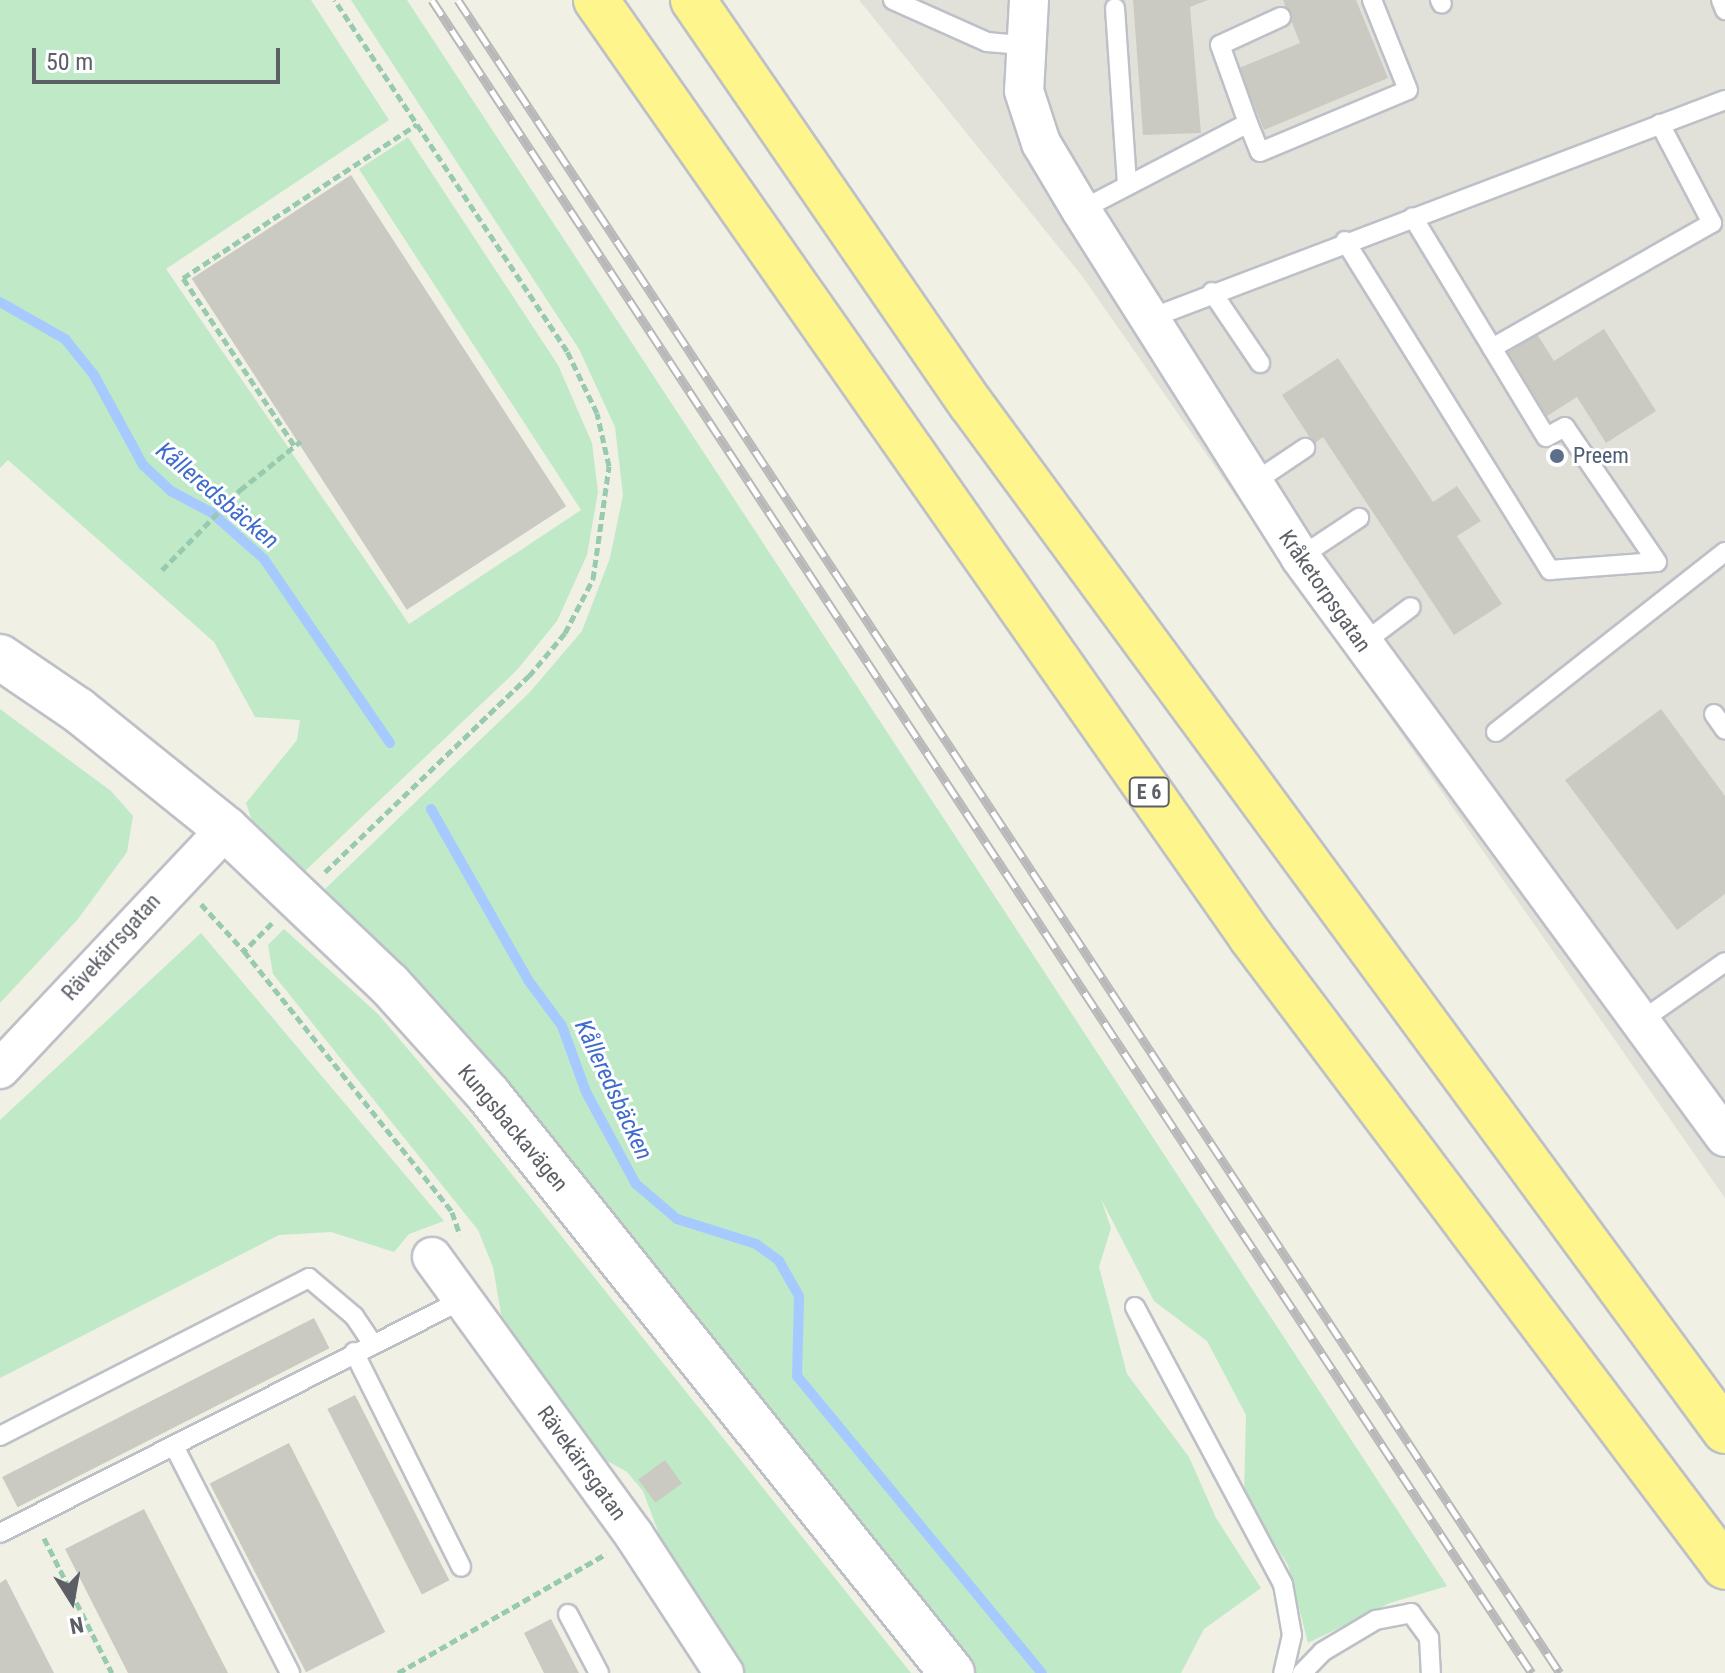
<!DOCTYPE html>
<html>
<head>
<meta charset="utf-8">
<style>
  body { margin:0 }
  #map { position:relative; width:1725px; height:1673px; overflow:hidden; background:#f0f0e5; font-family:"Roboto Condensed",sans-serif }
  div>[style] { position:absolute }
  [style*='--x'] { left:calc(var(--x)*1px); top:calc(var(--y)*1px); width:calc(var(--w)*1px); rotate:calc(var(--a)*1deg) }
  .industrial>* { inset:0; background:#e1e1d9 }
  .green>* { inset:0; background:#bfe9c7 }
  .stream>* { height:10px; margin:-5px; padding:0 5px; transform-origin:5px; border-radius:5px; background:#a6c9ff }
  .building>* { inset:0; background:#cbcac2; transform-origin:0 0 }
  .path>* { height:5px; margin-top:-2.5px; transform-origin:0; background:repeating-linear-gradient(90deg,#97caaf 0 8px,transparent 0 12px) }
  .roads { filter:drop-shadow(2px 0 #bec0c7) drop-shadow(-2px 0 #bec0c7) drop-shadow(0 2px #bec0c7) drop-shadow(0 -2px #bec0c7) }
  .service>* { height:18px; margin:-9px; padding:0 9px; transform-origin:9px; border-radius:9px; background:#fff }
  .minor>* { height:38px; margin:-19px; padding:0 19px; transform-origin:19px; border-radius:19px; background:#fff }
  .tertiary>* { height:44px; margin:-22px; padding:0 22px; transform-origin:22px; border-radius:22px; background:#fff }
  .motorway>* { height:44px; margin:-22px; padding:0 22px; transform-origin:22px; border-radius:22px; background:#fff58d }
  .rail>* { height:9px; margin-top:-4.5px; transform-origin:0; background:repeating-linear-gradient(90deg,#fff 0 18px,#b8b8b9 0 36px); box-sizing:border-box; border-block:2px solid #b8b8b9 }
  .dots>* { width:22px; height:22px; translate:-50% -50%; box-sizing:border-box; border:4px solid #fff; border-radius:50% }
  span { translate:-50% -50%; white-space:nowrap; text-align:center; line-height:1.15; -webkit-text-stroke:6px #fff; paint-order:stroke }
  .shield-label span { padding:2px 6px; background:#fff; border:2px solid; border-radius:6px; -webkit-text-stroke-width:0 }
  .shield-label { font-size:20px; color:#5c5f66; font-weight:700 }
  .service-label { font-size:22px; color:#4e5e75 }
  .left { translate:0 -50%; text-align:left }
  .street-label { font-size:22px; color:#5c5f66 }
  .water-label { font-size:24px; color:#3e6bcd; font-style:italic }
  .north { position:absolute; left:32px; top:1561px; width:80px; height:80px; -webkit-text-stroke:6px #fff; paint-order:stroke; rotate:169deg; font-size:22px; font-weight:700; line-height:32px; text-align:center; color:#5c5f66 }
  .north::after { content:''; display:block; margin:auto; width:28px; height:36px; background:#5c5f66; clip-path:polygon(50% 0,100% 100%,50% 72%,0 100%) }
  .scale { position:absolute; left:32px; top:48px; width:248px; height:36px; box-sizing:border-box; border:4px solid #5c5f66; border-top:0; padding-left:10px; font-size:24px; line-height:28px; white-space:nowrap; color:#5c5f66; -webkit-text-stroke:6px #fff; paint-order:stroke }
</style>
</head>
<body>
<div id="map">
  <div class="industrial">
    <i style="clip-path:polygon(859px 0,1725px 0,1725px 1198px,1082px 276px)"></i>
  </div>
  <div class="green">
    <i style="clip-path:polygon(0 0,311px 0,389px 120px,166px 269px,409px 624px,581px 510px,359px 169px,408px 137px,558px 365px,592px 443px,598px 492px,587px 555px,557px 621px,517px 670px,305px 871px,252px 821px,246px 803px,297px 740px,300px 720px,255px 717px,214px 642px,8px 460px,0 468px)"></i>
    <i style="clip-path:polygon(351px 0,407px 0,1447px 1586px,1390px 1603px,1308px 1643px,1288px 1565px,1244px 1496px,1246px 1415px,1207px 1341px,1154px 1301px,1101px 1199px,1111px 1228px,1099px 1267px,1127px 1374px,1189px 1457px,1216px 1518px,1261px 1588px,1204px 1629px,1181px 1673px,973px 1673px,323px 891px,530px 692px,582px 631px,610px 558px,623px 495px,615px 427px,579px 349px)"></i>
    <i style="clip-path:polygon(0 709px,111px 791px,133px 816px,127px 852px,78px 919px,0 1003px)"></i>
    <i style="clip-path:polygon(284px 929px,378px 1014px,470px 1122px,911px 1673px,741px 1673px,668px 1558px,643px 1491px,627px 1472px,591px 1452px,504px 1331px,493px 1267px,478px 1230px,273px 974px,268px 945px)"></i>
    <i style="clip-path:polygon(201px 933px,444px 1221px,409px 1234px,394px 1252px,331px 1232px,279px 1235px,0 1378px,0 1120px)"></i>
  </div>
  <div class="stream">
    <i style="--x:0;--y:302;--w:75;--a:29.6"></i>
    <i style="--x:65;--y:339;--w:46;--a:51.1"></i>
    <i style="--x:94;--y:375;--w:102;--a:61.4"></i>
    <i style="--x:143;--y:465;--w:38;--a:43"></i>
    <i style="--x:171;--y:491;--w:47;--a:28.2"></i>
    <i style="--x:212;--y:513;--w:69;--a:41.5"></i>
    <i style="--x:264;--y:559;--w:223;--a:55.6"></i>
    <i style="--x:431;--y:809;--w:197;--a:60.4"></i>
    <i style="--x:528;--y:980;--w:57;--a:53.5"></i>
    <i style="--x:562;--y:1026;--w:70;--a:70"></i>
    <i style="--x:586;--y:1092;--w:105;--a:61.5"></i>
    <i style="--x:636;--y:1184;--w:54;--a:40.5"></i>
    <i style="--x:677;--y:1219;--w:83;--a:17.6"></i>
    <i style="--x:756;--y:1244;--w:29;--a:36"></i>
    <i style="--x:779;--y:1261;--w:40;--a:60.3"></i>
    <i style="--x:799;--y:1296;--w:80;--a:91.4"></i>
    <i style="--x:797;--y:1376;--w:385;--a:50.5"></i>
  </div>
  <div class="building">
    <i style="clip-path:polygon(1133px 0,1208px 0,1190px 7px,1201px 133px,1143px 135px)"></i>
    <i style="clip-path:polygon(1283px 0,1356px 0,1388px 78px,1264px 130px,1239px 68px,1300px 43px)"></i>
    <i style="left:351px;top:175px;width:395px;height:190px;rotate:57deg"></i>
    <i style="clip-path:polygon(1604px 329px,1656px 411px,1606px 443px,1577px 397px,1547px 416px,1507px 353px,1537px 334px,1554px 361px)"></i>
    <i style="clip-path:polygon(1338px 358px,1433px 502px,1457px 486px,1481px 521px,1457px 536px,1502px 604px,1454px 635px,1323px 437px,1314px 444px,1282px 395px)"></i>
    <i style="clip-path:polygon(1661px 709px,1725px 796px,1725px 894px,1677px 930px,1565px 780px)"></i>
    <i style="left:314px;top:1318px;width:34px;height:350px;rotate:63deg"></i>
    <i style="left:355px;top:1395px;width:208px;height:31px;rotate:63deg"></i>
    <i style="left:289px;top:1443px;width:212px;height:89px;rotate:63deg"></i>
    <i style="left:665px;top:1460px;width:29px;height:33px;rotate:54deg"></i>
    <i style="clip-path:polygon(144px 1509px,228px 1673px,128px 1673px,65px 1549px)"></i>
    <i style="clip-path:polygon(6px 1579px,54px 1673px,0 1673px,0 1583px)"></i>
    <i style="clip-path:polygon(551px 1619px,579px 1673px,544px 1673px,524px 1633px)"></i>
  </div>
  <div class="path">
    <i style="--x:294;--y:445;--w:201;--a:-123.6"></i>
    <i style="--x:183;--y:278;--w:280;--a:-33.3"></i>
    <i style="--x:162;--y:570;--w:112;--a:-45.7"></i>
    <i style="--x:240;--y:490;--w:78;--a:-38.8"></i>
    <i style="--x:325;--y:872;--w:283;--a:-43.9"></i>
    <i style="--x:529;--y:676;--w:56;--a:-50.1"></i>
    <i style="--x:565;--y:633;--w:61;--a:-62.6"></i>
    <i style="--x:593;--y:579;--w:114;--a:-81.9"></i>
    <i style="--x:609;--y:466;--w:54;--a:-102.8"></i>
    <i style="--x:597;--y:413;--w:69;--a:-115.8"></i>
    <i style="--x:567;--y:351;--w:421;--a:-123.5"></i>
    <i style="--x:201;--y:904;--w:64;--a:47.5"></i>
    <i style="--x:272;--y:923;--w:40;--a:135"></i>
    <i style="--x:244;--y:951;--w:334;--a:51.4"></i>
    <i style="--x:452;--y:1212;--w:24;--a:71"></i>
    <i style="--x:44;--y:1538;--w:151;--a:63.3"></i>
    <i style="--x:398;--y:1673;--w:240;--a:-29.8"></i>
  </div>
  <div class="roads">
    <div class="service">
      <i style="--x:893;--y:0;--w:103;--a:24.1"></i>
      <i style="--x:987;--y:42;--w:36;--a:5"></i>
      <i style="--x:1440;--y:0;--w:4;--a:63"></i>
      <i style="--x:1721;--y:0;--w:11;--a:68"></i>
      <i style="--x:1115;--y:8;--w:174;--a:86.1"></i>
      <i style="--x:1248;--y:123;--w:31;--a:68"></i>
      <i style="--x:1260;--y:152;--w:160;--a:-22.7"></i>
      <i style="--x:1408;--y:90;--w:97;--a:-111.8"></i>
      <i style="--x:1081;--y:210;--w:188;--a:-27.5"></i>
      <i style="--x:1248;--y:123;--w:83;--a:-109.7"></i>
      <i style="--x:1220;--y:45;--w:67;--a:-24.7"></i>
      <i style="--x:1345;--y:241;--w:388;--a:58.1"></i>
      <i style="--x:1550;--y:570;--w:107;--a:-4.3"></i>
      <i style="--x:1657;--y:562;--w:163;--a:-124.3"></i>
      <i style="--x:1565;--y:427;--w:21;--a:152"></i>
      <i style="--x:1546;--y:437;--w:257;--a:-121.2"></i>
      <i style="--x:1212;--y:292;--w:86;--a:55.9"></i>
      <i style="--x:1151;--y:318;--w:614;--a:-20.8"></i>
      <i style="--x:1492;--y:348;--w:253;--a:-29.6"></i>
      <i style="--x:1712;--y:223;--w:112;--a:-117.7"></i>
      <i style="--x:1253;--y:483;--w:63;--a:-33.9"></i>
      <i style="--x:1300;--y:557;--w:71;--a:-33.5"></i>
      <i style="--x:1362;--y:644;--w:61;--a:-37.1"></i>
      <i style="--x:1714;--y:714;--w:19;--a:55"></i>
      <i style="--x:1496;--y:732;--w:291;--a:-38.2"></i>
      <i style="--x:1638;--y:1023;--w:106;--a:-35"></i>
      <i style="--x:1135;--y:1307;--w:314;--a:61.9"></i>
      <i style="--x:1283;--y:1584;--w:52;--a:80"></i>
      <i style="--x:1292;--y:1635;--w:39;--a:103"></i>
      <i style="--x:354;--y:1352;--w:240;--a:63.5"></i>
      <i style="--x:0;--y:1436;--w:347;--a:-27.1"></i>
      <i style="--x:309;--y:1278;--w:59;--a:40.2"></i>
      <i style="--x:354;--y:1316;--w:32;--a:56"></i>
      <i style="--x:174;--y:1446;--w:255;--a:62.9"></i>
      <i style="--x:0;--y:1533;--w:520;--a:-26.76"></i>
      <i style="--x:568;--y:1614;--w:67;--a:62.3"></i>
      <i style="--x:1302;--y:1673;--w:29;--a:-46"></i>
      <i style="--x:1322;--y:1652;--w:63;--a:-30.7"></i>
      <i style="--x:1376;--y:1620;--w:36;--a:-11"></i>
      <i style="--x:1411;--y:1613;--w:31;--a:54"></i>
      <i style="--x:1429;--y:1638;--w:35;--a:87"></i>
    </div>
    <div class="minor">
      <i style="--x:1029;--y:0;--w:91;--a:93.1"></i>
      <i style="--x:1024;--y:91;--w:55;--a:71.9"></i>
      <i style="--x:1041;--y:143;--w:78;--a:59.2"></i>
      <i style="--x:1081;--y:210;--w:410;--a:57.7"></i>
      <i style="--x:1300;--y:557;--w:719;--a:53.77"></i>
      <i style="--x:0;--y:1069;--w:330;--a:-46.7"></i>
      <i style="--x:432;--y:1257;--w:344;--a:54"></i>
      <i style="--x:634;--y:1535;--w:165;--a:56.9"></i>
    </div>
    <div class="tertiary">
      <i style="--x:0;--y:657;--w:94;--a:34.2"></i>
      <i style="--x:78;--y:710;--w:190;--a:38.8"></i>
      <i style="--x:226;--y:829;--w:225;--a:43.6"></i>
      <i style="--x:389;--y:984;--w:148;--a:48"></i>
      <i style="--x:488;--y:1094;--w:742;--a:51.29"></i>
    </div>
    <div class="motorway">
      <i style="--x:596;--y:0;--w:1143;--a:55.04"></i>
      <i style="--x:1251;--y:937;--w:788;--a:53.04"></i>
      <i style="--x:693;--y:0;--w:490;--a:55.5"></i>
      <i style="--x:971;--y:404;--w:1274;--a:53.71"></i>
    </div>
  </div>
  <div class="rail">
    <i style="--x:432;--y:0;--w:2002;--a:56.68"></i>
    <i style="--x:458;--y:0;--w:2003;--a:56.63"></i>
  </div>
  <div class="dots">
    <i style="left:1557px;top:456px;background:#5c6f8a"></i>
  </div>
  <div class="shield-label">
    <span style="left:1149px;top:792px">E 6</span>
  </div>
  <div class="service-label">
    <span class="left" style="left:1573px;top:456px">Preem</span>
  </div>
  <div class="street-label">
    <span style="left:1325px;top:591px;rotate:55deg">Kråketorpsgatan</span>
    <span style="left:111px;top:947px;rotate:-48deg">Rävekärrsgatan</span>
    <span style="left:513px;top:1128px;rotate:50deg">Kungsbackavägen</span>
    <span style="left:582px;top:1463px;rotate:54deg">Rävekärrsgatan</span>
  </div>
  <div class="water-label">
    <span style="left:217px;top:496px;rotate:40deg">Kålleredsbäcken</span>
    <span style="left:613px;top:1090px;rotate:65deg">Kålleredsbäcken</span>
  </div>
  <div class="north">N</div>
  <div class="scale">50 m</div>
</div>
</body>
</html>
